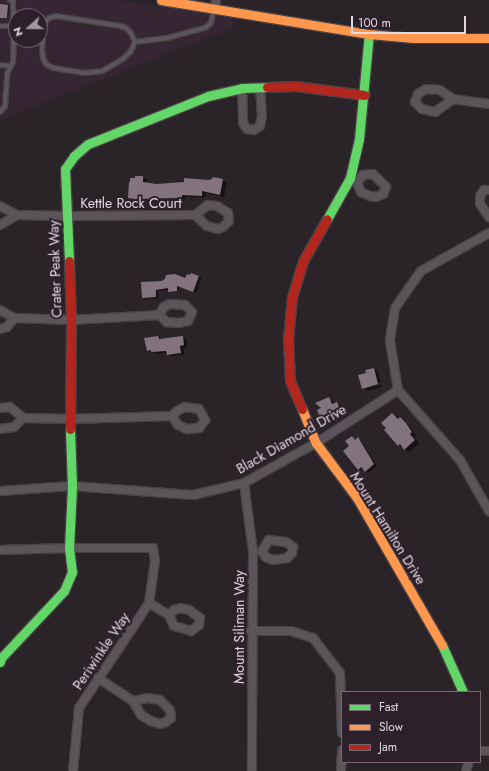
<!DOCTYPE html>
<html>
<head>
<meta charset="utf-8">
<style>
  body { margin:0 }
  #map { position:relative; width:489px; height:771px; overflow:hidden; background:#2a2429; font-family:Jost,sans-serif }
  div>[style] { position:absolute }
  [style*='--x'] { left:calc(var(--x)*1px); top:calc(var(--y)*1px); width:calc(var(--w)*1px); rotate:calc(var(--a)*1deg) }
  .built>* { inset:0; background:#362533 }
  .shadow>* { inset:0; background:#0007 }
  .building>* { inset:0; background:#82737f }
  .roads { filter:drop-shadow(1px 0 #484247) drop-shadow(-1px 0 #484247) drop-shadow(0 1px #484247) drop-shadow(0 -1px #484247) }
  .lane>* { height:4px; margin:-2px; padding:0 2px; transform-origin:2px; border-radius:2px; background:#5b5559 }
  .street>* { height:8px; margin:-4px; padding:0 4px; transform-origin:4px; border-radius:4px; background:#5b5559 }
  .fast>* { height:9px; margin:-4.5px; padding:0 4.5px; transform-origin:4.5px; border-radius:4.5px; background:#63d668 }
  .slow>* { height:9px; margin:-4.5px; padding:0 4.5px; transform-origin:4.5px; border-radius:4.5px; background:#ff974d }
  .jam>* { height:9px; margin:-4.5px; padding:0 4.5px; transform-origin:4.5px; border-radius:4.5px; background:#b3261e }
  span { translate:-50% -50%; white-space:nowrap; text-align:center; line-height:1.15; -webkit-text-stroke:4px #2e202b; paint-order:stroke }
  .street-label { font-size:14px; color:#e2d8e0 }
  .legend { position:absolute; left:341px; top:691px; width:140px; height:72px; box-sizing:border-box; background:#2e202b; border:1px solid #766a73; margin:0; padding:5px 7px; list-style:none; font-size:12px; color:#e2d8e0 }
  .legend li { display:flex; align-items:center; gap:8px; height:20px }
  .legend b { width:20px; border:1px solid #766a73 }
  .north { position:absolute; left:8px; top:8px; width:40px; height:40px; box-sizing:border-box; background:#2e202b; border:1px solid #766a73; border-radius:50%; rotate:249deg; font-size:11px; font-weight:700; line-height:16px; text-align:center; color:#e2d8e0 }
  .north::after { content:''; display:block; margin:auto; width:14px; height:18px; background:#a299a0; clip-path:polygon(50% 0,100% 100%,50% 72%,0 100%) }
  .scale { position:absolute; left:351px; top:16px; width:115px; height:18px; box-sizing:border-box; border:2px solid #e2d8e0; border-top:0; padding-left:5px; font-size:12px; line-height:14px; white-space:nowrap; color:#e2d8e0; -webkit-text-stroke:3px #2e202b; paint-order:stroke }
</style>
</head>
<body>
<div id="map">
  <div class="built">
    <i style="clip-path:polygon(evenodd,0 0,118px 0,234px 17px,233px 28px,0 120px,0 0,16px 16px,40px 16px,40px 40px,16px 40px,16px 16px)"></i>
  </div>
  <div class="shadow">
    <i style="clip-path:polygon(0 5px,9px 6px,8px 18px,0 18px)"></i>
    <i style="clip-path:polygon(136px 177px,147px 179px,147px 184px,172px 185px,212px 180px,214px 178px,227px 182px,224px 197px,206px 193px,206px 197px,185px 197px,185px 200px,133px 199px,129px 197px)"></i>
    <i style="clip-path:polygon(199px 276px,202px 278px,196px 293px,179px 287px,179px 290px,171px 291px,171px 292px,169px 290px,158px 291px,159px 298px,146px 299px,143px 298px,142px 283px)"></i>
    <i style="clip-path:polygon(158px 337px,162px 339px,183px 337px,187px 340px,187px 347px,184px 348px,184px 355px,171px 356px,167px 353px,156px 354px,148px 350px)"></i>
    <i style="clip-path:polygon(373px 369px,378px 371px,381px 382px,365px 387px,365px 389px,381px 384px,382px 387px,367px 391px,363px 388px,367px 374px)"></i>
    <i style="clip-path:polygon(329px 398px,335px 403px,341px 405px,344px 412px,325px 419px,321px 416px)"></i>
    <i style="clip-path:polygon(392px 414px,405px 421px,416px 435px,414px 437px,419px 443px,410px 452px,398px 445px,387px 428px)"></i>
    <i style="clip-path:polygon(352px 437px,356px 440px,358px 438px,360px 440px,377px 466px,368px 473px,364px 469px,362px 471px,359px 469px,351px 446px)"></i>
  </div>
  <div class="building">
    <i style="clip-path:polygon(0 4px,8px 5px,7px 18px,0 18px)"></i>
    <i style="clip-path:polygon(135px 176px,143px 176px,143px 182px,156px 184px,184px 182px,184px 178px,209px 180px,212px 179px,213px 177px,223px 179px,220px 195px,202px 191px,202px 196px,182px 195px,182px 198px,135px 199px,128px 198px,129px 182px,130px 182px,130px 178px,135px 178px)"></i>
    <i style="clip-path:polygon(191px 273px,199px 276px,193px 292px,177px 286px,177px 291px,168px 292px,168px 288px,156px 290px,156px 297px,142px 298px,141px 282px,161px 281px,165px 279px,166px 275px,175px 274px,185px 278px,187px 274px,190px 275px)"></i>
    <i style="clip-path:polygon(158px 336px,159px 339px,183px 336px,184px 345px,180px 346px,181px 353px,167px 355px,166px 351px,151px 352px,151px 350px,147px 351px,144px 338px)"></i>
    <i style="clip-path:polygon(374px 368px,378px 384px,362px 389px,358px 375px,366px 373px,365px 370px)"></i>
    <i style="clip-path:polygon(329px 397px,332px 404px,337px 402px,340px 409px,320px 417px,317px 410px,321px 408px,315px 403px)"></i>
    <i style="clip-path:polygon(392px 413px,398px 419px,400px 417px,406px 423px,412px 432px,410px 434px,415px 440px,404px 450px,400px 444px,398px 446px,384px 430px,386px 428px,381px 423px)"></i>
    <i style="clip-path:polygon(352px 436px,355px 440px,358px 437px,374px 464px,365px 472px,361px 467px,358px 470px,343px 451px,349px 446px,345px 441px)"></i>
  </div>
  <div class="roads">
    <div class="lane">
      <i style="--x:56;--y:16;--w:65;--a:8.9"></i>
      <i style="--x:120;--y:26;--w:6;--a:18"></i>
      <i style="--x:126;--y:28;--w:7;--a:45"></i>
      <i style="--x:131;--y:33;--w:10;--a:66"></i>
      <i style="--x:135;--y:42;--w:10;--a:114"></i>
      <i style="--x:131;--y:51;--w:11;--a:135"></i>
      <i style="--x:123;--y:59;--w:24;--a:150"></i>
      <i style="--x:102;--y:71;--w:17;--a:173"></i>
      <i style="--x:85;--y:73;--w:32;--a:-171"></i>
      <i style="--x:53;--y:68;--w:8;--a:-150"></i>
      <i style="--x:46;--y:64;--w:7;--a:-117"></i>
      <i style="--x:43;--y:58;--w:8;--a:-97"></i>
      <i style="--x:42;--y:50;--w:22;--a:-87"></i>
      <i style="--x:43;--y:28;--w:6;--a:-72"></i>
      <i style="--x:45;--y:22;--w:6;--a:-45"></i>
      <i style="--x:49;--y:18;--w:7;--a:-16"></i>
      <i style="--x:0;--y:26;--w:13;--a:0"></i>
      <i style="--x:135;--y:42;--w:32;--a:-7"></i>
      <i style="--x:167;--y:38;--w:39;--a:-15"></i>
      <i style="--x:205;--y:28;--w:8;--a:-40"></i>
      <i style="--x:211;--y:23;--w:14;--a:-78"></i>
      <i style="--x:0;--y:65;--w:10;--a:6"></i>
      <i style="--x:0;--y:112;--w:8;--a:-50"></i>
      <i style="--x:5;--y:106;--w:32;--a:-86"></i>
      <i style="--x:7;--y:74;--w:13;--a:-63"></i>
      <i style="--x:13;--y:62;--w:29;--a:-88"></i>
      <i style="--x:14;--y:33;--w:32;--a:-92"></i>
      <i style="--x:13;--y:1;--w:3;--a:-162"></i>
    </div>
    <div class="street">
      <i style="--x:215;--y:9;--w:9;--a:-84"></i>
      <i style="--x:242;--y:88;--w:35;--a:88"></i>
      <i style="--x:243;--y:123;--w:7;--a:56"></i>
      <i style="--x:247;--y:129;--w:7;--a:8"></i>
      <i style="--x:254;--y:130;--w:7;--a:-34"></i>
      <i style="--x:260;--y:126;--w:10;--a:-79"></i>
      <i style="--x:262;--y:116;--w:28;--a:-94"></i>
      <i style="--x:453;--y:99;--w:22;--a:144"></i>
      <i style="--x:435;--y:112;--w:13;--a:-167"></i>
      <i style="--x:422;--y:109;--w:10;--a:-135"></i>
      <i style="--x:415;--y:102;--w:9;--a:-69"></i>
      <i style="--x:418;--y:94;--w:9;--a:-32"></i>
      <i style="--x:426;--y:89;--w:14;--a:4"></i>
      <i style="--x:440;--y:90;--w:16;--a:35"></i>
      <i style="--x:453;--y:99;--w:36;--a:8"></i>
      <i style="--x:350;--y:178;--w:9;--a:36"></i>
      <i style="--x:357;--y:183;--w:10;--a:66"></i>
      <i style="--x:361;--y:192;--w:10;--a:24"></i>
      <i style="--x:370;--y:196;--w:6;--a:9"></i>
      <i style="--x:376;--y:197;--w:8;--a:-23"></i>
      <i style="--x:383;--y:194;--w:8;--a:-67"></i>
      <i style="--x:386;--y:187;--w:18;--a:-135"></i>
      <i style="--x:373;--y:174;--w:10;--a:174"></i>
      <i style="--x:363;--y:175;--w:10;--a:127"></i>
      <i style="--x:489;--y:190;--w:5;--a:180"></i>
      <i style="--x:484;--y:190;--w:7;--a:124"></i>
      <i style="--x:480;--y:196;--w:8;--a:90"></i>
      <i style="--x:480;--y:204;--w:16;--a:55"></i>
      <i style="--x:0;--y:206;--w:19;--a:28"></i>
      <i style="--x:17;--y:215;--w:50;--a:1.1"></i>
      <i style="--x:67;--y:216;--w:128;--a:-0.4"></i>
      <i style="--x:195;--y:215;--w:16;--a:43"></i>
      <i style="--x:207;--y:226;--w:11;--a:15"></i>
      <i style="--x:218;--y:229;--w:5;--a:-22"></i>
      <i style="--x:223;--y:227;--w:8;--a:-45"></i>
      <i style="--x:229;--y:221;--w:8;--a:-97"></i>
      <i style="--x:228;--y:213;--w:13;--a:-148"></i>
      <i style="--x:217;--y:206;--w:9;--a:-174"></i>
      <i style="--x:208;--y:205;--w:16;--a:142"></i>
      <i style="--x:0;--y:225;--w:20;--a:-30"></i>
      <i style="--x:489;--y:233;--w:78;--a:150.8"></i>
      <i style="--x:421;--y:271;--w:45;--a:125.1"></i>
      <i style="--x:395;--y:308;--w:33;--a:99"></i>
      <i style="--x:390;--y:341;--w:50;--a:80.7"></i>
      <i style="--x:398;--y:390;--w:94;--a:48.5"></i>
      <i style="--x:460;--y:460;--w:59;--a:60.4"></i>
      <i style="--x:0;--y:310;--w:16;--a:30"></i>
      <i style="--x:14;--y:318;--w:57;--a:2"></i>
      <i style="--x:71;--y:320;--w:88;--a:-3.3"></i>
      <i style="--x:159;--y:315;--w:11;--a:41"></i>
      <i style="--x:167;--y:322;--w:12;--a:5"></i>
      <i style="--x:179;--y:323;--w:9;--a:-13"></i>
      <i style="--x:188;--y:321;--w:10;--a:-66"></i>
      <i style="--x:192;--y:312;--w:10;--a:-135"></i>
      <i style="--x:185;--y:305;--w:15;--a:-176"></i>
      <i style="--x:170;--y:304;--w:7;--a:153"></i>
      <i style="--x:164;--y:307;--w:9;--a:122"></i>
      <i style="--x:0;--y:329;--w:7;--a:-16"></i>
      <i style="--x:7;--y:327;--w:11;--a:-52"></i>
      <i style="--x:185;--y:407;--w:14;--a:8"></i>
      <i style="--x:199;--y:409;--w:13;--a:61"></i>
      <i style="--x:205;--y:420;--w:10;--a:127"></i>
      <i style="--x:199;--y:428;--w:12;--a:175"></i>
      <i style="--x:187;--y:429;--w:10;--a:-156"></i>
      <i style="--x:178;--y:425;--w:11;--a:-124"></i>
      <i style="--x:172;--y:416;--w:7;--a:-45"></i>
      <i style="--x:177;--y:411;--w:9;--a:-27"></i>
      <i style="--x:0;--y:408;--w:10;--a:-6"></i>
      <i style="--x:10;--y:407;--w:17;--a:40"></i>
      <i style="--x:23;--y:418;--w:47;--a:1.2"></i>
      <i style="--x:70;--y:419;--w:102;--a:-1.7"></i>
      <i style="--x:0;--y:429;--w:14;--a:-8"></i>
      <i style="--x:14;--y:427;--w:13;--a:-45"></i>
      <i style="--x:244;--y:483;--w:69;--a:82.5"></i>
      <i style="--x:253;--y:551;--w:220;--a:90.3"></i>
      <i style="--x:0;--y:491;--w:72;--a:-4"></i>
      <i style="--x:72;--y:486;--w:121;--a:4.3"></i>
      <i style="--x:193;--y:495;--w:52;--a:-13.2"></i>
      <i style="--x:244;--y:483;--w:82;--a:-29.1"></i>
      <i style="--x:316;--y:443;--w:98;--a:-32.9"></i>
      <i style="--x:269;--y:540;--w:17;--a:7"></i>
      <i style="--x:286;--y:542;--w:9;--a:36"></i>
      <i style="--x:293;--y:547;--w:6;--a:99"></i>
      <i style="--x:292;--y:553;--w:7;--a:135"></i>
      <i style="--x:287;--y:558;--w:14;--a:172"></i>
      <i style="--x:273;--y:560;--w:8;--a:-157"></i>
      <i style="--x:266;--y:557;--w:7;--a:-124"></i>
      <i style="--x:262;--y:551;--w:13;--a:-58"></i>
      <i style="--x:0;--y:550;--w:69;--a:-1.7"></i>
      <i style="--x:69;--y:548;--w:84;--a:0"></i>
      <i style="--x:153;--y:548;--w:13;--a:81"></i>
      <i style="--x:155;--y:561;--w:42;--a:98.1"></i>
      <i style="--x:149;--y:603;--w:126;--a:123.7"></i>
      <i style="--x:79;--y:708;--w:63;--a:95.4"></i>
      <i style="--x:149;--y:603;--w:23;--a:31"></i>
      <i style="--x:169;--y:615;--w:12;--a:66"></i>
      <i style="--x:174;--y:626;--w:18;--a:16"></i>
      <i style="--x:191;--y:631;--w:10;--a:-37"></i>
      <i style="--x:199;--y:625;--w:7;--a:-82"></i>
      <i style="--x:200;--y:618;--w:14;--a:-144"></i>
      <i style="--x:189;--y:610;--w:8;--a:-166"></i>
      <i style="--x:181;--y:608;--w:7;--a:164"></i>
      <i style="--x:174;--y:610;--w:7;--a:135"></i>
      <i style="--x:251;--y:631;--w:40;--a:0"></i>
      <i style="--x:291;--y:631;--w:23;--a:18"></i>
      <i style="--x:313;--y:638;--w:44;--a:52.4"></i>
      <i style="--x:340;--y:673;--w:60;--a:88.1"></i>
      <i style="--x:98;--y:678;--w:42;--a:33.3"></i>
      <i style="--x:133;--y:701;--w:16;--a:60"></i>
      <i style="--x:141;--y:715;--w:12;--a:31"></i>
      <i style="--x:151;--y:721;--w:9;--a:18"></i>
      <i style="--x:160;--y:724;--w:6;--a:-18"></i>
      <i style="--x:166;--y:722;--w:6;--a:-39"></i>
      <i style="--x:171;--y:718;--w:8;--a:-97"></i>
      <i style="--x:170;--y:710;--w:14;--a:-135"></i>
      <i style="--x:160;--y:700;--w:12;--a:-171"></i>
      <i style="--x:148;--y:698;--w:15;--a:169"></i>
      <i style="--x:480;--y:751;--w:9;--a:0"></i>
      <i style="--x:341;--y:771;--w:21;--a:-87"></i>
      <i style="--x:466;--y:771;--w:9;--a:-72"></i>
    </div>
    <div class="fast">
      <i style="--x:327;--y:219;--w:47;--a:-60.7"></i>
      <i style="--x:350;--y:178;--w:40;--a:-77"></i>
      <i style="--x:359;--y:139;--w:105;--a:-84.6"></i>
      <i style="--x:69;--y:261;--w:92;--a:-92.5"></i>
      <i style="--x:65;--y:169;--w:16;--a:-55"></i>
      <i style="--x:74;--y:156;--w:18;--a:-41"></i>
      <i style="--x:88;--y:144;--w:129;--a:-21.8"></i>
      <i style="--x:208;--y:96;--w:35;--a:-13"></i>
      <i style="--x:242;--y:88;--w:25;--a:-2"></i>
      <i style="--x:442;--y:645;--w:51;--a:65.9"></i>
      <i style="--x:0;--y:662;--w:4;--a:-76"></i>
      <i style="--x:1;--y:658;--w:92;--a:-46.8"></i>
      <i style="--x:64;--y:591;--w:21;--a:-67"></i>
      <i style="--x:72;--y:572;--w:24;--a:-97"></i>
      <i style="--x:69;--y:548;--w:62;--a:-87.2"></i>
      <i style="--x:72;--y:486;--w:57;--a:-92"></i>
    </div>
    <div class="slow">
      <i style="--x:161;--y:0;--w:211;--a:9.3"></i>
      <i style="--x:369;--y:34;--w:45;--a:5.1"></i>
      <i style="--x:414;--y:38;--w:75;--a:0"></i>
      <i style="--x:302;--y:409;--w:37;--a:68"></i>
      <i style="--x:316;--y:443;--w:69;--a:53.3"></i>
      <i style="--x:357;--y:498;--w:170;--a:60"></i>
    </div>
    <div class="jam">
      <i style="--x:267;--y:87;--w:29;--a:-2"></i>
      <i style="--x:296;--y:86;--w:69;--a:7.5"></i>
      <i style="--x:69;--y:261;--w:59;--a:88.1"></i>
      <i style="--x:71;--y:320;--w:109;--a:90.5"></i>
      <i style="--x:302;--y:409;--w:30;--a:-113"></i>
      <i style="--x:290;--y:381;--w:42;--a:-92.7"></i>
      <i style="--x:288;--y:339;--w:42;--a:-84.6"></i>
      <i style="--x:292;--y:297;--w:38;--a:-73"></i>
      <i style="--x:303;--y:261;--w:48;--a:-60.3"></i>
    </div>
  </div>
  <div class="street-label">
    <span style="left:131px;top:203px">Kettle Rock Court</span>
    <span style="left:55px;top:269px;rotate:-92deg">Crater Peak Way</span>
    <span style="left:291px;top:439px;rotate:-30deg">Black Diamond Drive</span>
    <span style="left:388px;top:528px;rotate:58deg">Mount Hamilton Drive</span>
    <span style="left:239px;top:627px;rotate:-90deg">Mount Siliman Way</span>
    <span style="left:101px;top:651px;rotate:-56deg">Periwinkle Way</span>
  </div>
  <ul class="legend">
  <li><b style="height:5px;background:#63d668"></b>Fast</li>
  <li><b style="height:5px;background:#ff974d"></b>Slow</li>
  <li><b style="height:5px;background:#b3261e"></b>Jam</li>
  </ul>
  <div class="north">N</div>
  <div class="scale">100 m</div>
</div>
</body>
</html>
